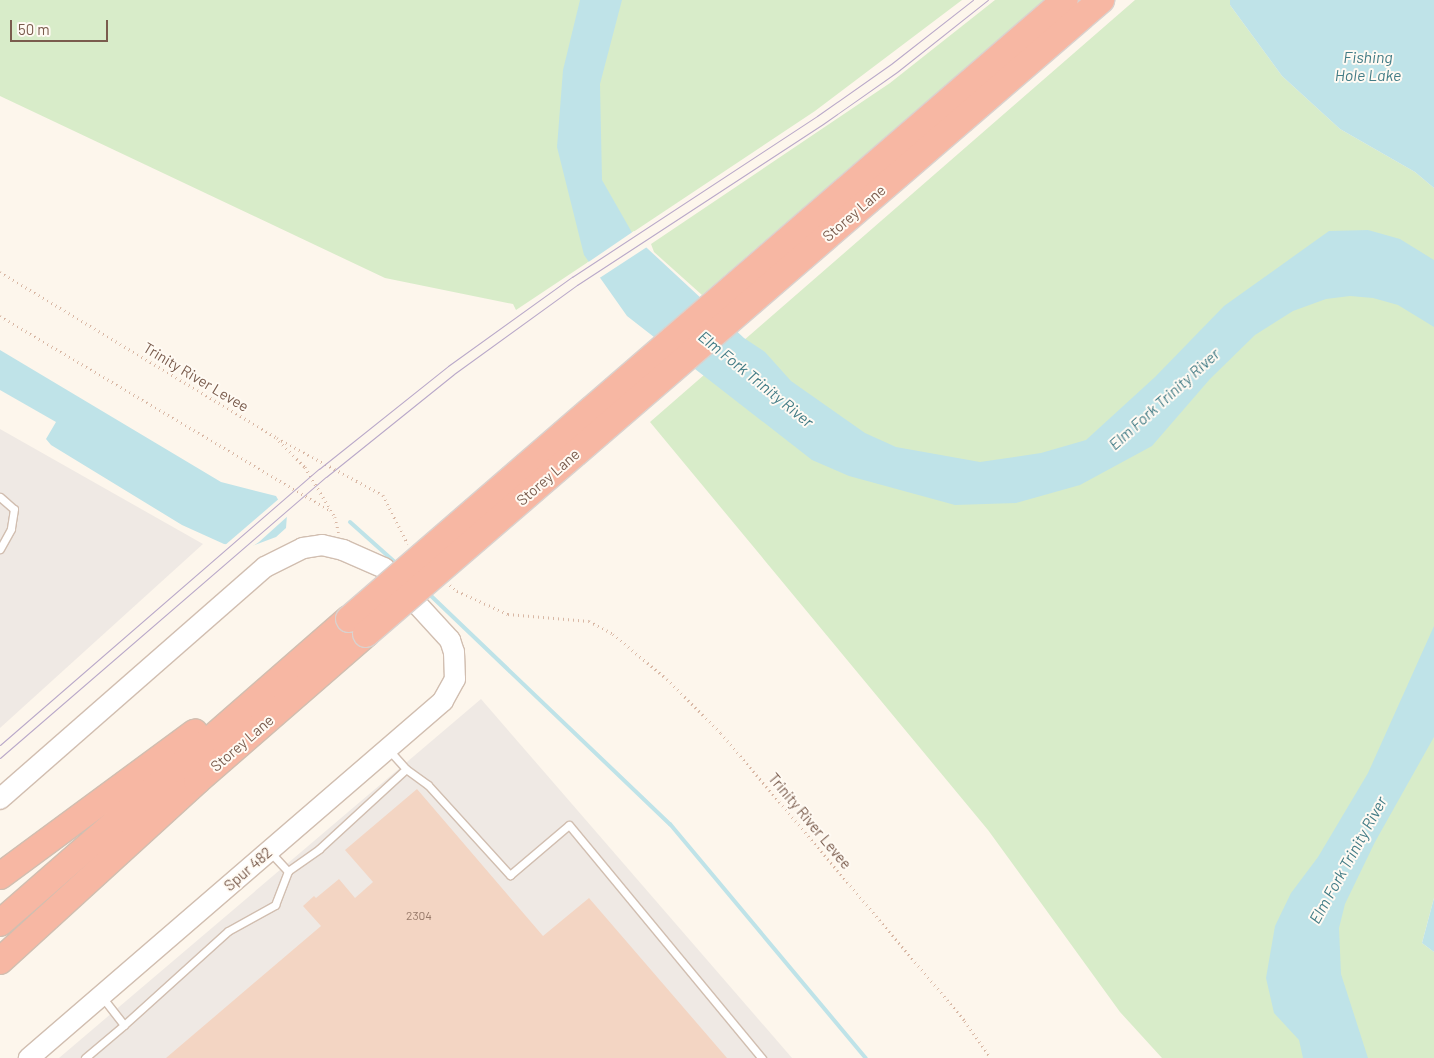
<!DOCTYPE html>
<html>
<head>
<meta charset="utf-8">
<style>
  body { margin:0 }
  #map { position:relative; width:1434px; height:1058px; overflow:hidden; background:#fdf6ec; font-family:Barlow,sans-serif }
  div>[style] { position:absolute }
  [style*='--x'] { left:calc(var(--x)*1px); top:calc(var(--y)*1px); width:calc(var(--w)*1px); rotate:calc(var(--a)*1deg) }
  .industrial>* { inset:0; background:#efe9e4 }
  .green>* { inset:0; background:#d8ecc9 }
  .water>* { inset:0; background:#bfe3e8 }
  .pier>* { inset:0; background:#fdf6ec }
  .stream>* { height:4px; margin:-2px; padding:0 2px; transform-origin:2px; border-radius:2px; background:#bfe3e8 }
  .building>* { inset:0; background:#f3d5c3 }
  .path>* { height:2.5px; margin-top:-1.25px; transform-origin:0; background:repeating-linear-gradient(90deg,#d9b8a5 0 1px,transparent 0 5px) }
  .roads { filter:drop-shadow(1px 0 #d1beb0) drop-shadow(-1px 0 #d1beb0) drop-shadow(0 1px #d1beb0) drop-shadow(0 -1px #d1beb0) }
  .service>* { height:7px; margin:-3.5px; padding:0 3.5px; transform-origin:3.5px; border-radius:3.5px; background:#fff }
  .secondary>* { height:20px; margin:-10px; padding:0 10px; transform-origin:10px; border-radius:10px; background:#fff }
  .motorway>* { height:26px; margin:-13px; padding:0 13px; transform-origin:13px; border-radius:13px; background:#f7b7a3 }
  .tram>* { height:1px; margin:-0.5px; padding:0 0.5px; transform-origin:0.5px; border-radius:0.5px; background:#b9a8c9 }
  .bridges { filter:drop-shadow(1px 0 #dad1cd) drop-shadow(-1px 0 #dad1cd) drop-shadow(0 1px #dad1cd) drop-shadow(0 -1px #dad1cd) }
  .motorway-bridge>* { height:26px; margin:-13px; padding:0 13px; transform-origin:13px; border-radius:13px; background:#f7b7a3 }
  span { translate:-50% -50%; white-space:nowrap; text-align:center; line-height:1.15; -webkit-text-stroke:4px #fffaf3; paint-order:stroke }
  .number-label { font-size:12px; color:#987a6a }
  .number-label span { -webkit-text-stroke-width:0 }
  .street-label { font-size:15px; color:#7a5c4d }
  .water-label { font-size:16px; color:#437c86; font-style:italic }
  .scale { position:absolute; left:10px; top:20px; width:98px; height:22px; box-sizing:border-box; border:2px solid #7a5c4d; border-top:0; padding-left:6px; font-size:15px; line-height:18px; white-space:nowrap; color:#7a5c4d; -webkit-text-stroke:4px #fffaf3; paint-order:stroke }
</style>
</head>
<body>
<div id="map">
  <div class="industrial">
    <i style="clip-path:polygon(0 429px,203px 544px,0 728px)"></i>
    <i style="clip-path:polygon(481px 699px,792px 1058px,59px 1058px)"></i>
  </div>
  <div class="green">
    <i style="clip-path:polygon(0 0,962px 0,815px 111px,516px 310px,513px 304px,385px 278px,0 96px)"></i>
    <i style="clip-path:polygon(995px 0,1044px 0,702px 295px,654px 252px,651px 244px,890px 83px)"></i>
    <i style="clip-path:polygon(1135px 0,1230px 0,1230px 5px,1282px 76px,1340px 129px,1415px 172px,1434px 188px,1434px 898px,1422px 943px,1434px 952px,1434px 1058px,1162px 1058px,1120px 1012px,988px 830px,650px 422px)"></i>
  </div>
  <div class="water">
    <i style="clip-path:polygon(580px 0,622px 0,600px 84px,602px 180px,634px 236px,744px 338px,765px 352px,791px 381px,865px 433px,896px 447px,980px 462px,1041px 453px,1086px 440px,1155px 377px,1224px 306px,1329px 231px,1368px 230px,1400px 239px,1434px 260px,1434px 327px,1398px 305px,1373px 298px,1350px 296px,1326px 299px,1293px 311px,1255px 335px,1210px 379px,1152px 446px,1080px 485px,1016px 503px,955px 505px,849px 476px,812px 460px,627px 316px,584px 255px,557px 147px,563px 70px)"></i>
    <i style="clip-path:polygon(1230px 0,1434px 0,1434px 188px,1415px 172px,1340px 129px,1282px 76px,1230px 5px)"></i>
    <i style="clip-path:polygon(0 350px,221px 482px,276px 496px,287px 515px,286px 528px,276px 537px,249px 547px,224px 544px,182px 525px,51px 445px,46px 439px,56px 422px,0 390px)"></i>
    <i style="clip-path:polygon(1434px 626px,1434px 737px,1375px 842px,1345px 904px,1339px 928px,1341px 974px,1368px 1058px,1303px 1058px,1299px 1040px,1274px 1013px,1266px 978px,1275px 926px,1291px 893px,1318px 857px,1368px 773px)"></i>
    <i style="clip-path:polygon(1434px 898px,1434px 952px,1422px 943px)"></i>
  </div>
  <div class="pier">
    <i style="clip-path:polygon(634px 231px,650px 245px,598px 279px,587px 263px)"></i>
    <i style="clip-path:polygon(281px 497px,289px 515px,259px 542px,249px 549px,224px 546px)"></i>
  </div>
  <div class="stream">
    <i style="--x:350;--y:522;--w:63;--a:41.8"></i>
    <i style="--x:428;--y:593;--w:335;--a:43.7"></i>
    <i style="--x:670;--y:824;--w:305;--a:50.1"></i>
  </div>
  <div class="building">
    <i style="clip-path:polygon(417px 789px,543px 936px,589px 898px,727px 1058px,166px 1058px,321px 926px,303px 906px,314px 896px,316px 898px,339px 879px,355px 898px,373px 882px,345px 850px)"></i>
  </div>
  <div class="path">
    <i style="--x:0;--y:272;--w:323;--a:30.9"></i>
    <i style="--x:277;--y:438;--w:120;--a:28.3"></i>
    <i style="--x:383;--y:495;--w:55;--a:63"></i>
    <i style="--x:0;--y:316;--w:384;--a:30.5"></i>
    <i style="--x:279;--y:441;--w:37;--a:45"></i>
    <i style="--x:305;--y:467;--w:58;--a:59"></i>
    <i style="--x:335;--y:517;--w:16;--a:76"></i>
    <i style="--x:450;--y:585;--w:9;--a:41"></i>
    <i style="--x:457;--y:591;--w:56;--a:24.3"></i>
    <i style="--x:508;--y:614;--w:81;--a:4.9"></i>
    <i style="--x:589;--y:621;--w:27;--a:28"></i>
    <i style="--x:613;--y:634;--w:70;--a:39.8"></i>
    <i style="--x:667;--y:679;--w:76;--a:45"></i>
    <i style="--x:721;--y:733;--w:377;--a:49.7"></i>
    <i style="--x:965;--y:1021;--w:45;--a:54.9"></i>
  </div>
  <div class="roads">
    <div class="service">
      <i style="--x:0;--y:497;--w:18;--a:41"></i>
      <i style="--x:14;--y:509;--w:20;--a:99"></i>
      <i style="--x:11;--y:529;--w:23;--a:119"></i>
      <i style="--x:406;--y:769;--w:27;--a:36"></i>
      <i style="--x:428;--y:785;--w:122;--a:47.7"></i>
      <i style="--x:510;--y:875;--w:77;--a:-40.3"></i>
      <i style="--x:569;--y:825;--w:303;--a:50.4"></i>
      <i style="--x:271;--y:853;--w:25;--a:47"></i>
      <i style="--x:288;--y:871;--w:38;--a:-35"></i>
      <i style="--x:319;--y:849;--w:118;--a:-42.6"></i>
      <i style="--x:406;--y:769;--w:25;--a:-132"></i>
      <i style="--x:124;--y:1025;--w:140;--a:-42.1"></i>
      <i style="--x:228;--y:931;--w:54;--a:-29"></i>
      <i style="--x:275;--y:905;--w:36;--a:-69"></i>
      <i style="--x:85;--y:1058;--w:51;--a:-40.2"></i>
      <i style="--x:124;--y:1025;--w:36;--a:-128"></i>
    </div>
    <div class="secondary">
      <i style="--x:0;--y:799;--w:352;--a:-41.2"></i>
      <i style="--x:265;--y:567;--w:42;--a:-26.6"></i>
      <i style="--x:303;--y:548;--w:19;--a:-9"></i>
      <i style="--x:322;--y:545;--w:22;--a:13"></i>
      <i style="--x:343;--y:550;--w:45;--a:23.7"></i>
      <i style="--x:384;--y:568;--w:98;--a:47.5"></i>
      <i style="--x:450;--y:640;--w:13;--a:72"></i>
      <i style="--x:454;--y:652;--w:27;--a:88"></i>
      <i style="--x:455;--y:679;--w:25;--a:119"></i>
      <i style="--x:443;--y:701;--w:547;--a:139.23"></i>
    </div>
    <div class="motorway">
      <i style="--x:0;--y:876;--w:242;--a:-36.4"></i>
      <i style="--x:0;--y:923;--w:463;--a:-41.1"></i>
      <i style="--x:0;--y:961;--w:267;--a:-42.4"></i>
      <i style="--x:197;--y:781;--w:224;--a:-41"></i>
    </div>
  </div>
  <div class="tram">
    <i style="--x:0;--y:745;--w:422;--a:-40.9"></i>
    <i style="--x:319;--y:469;--w:165;--a:-38.6"></i>
    <i style="--x:448;--y:366;--w:153;--a:-35.7"></i>
    <i style="--x:572;--y:277;--w:293;--a:-33.3"></i>
    <i style="--x:817;--y:116;--w:90;--a:-35.1"></i>
    <i style="--x:891;--y:64;--w:104;--a:-38"></i>
    <i style="--x:0;--y:758;--w:430;--a:-40.8"></i>
    <i style="--x:326;--y:477;--w:164;--a:-38.8"></i>
    <i style="--x:454;--y:374;--w:152;--a:-35.9"></i>
    <i style="--x:577;--y:285;--w:294;--a:-33.2"></i>
    <i style="--x:823;--y:124;--w:90;--a:-35.1"></i>
    <i style="--x:897;--y:72;--w:116;--a:-38.4"></i>
  </div>
  <div class="bridges">
    <div class="motorway-bridge">
      <i style="--x:349;--y:619;--w:946;--a:-40.84"></i>
      <i style="--x:366;--y:634;--w:971;--a:-40.78"></i>
    </div>
  </div>
  <div class="number-label">
    <span style="left:419px;top:916px">2304</span>
  </div>
  <div class="street-label">
    <span style="left:854px;top:213px;rotate:-41deg">Storey Lane</span>
    <span style="left:196px;top:377px;rotate:31deg">Trinity River Levee</span>
    <span style="left:548px;top:477px;rotate:-41deg">Storey Lane</span>
    <span style="left:242px;top:743px;rotate:-41deg">Storey Lane</span>
    <span style="left:810px;top:821px;rotate:50deg">Trinity River Levee</span>
    <span style="left:248px;top:869px;rotate:-41deg">Spur 482</span>
  </div>
  <div class="water-label">
    <span style="left:1368px;top:66px">Fishing<br>Hole Lake</span>
    <span style="left:756px;top:379px;rotate:39deg">Elm Fork Trinity River</span>
    <span style="left:1164px;top:399px;rotate:-42deg">Elm Fork Trinity River</span>
    <span style="left:1348px;top:860px;rotate:-61deg">Elm Fork Trinity River</span>
  </div>
  <div class="scale">50 m</div>
</div>
</body>
</html>
